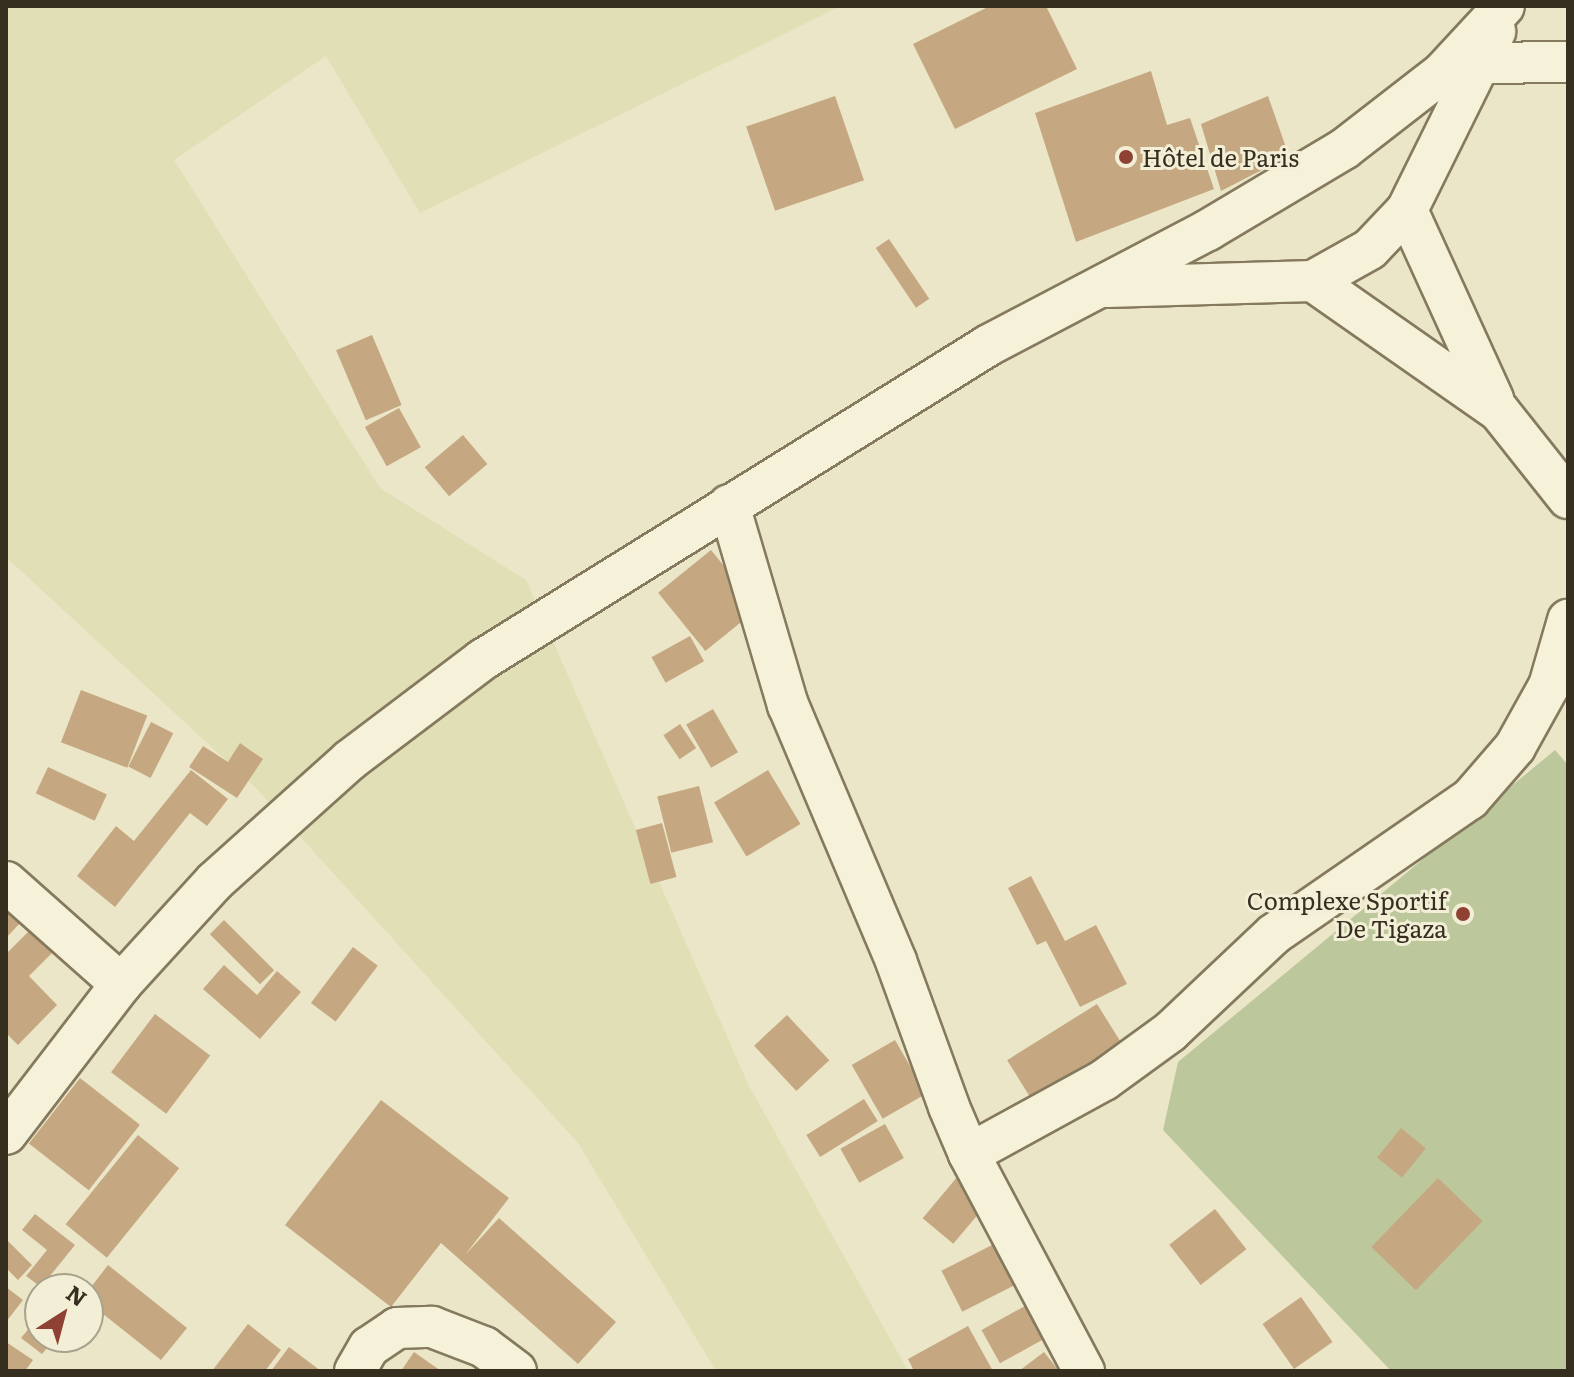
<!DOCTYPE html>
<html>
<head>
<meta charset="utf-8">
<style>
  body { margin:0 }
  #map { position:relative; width:1574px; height:1377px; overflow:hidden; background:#ebe6c7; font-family:Literata,serif }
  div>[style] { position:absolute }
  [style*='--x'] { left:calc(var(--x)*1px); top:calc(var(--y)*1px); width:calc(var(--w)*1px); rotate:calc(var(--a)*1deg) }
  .farmland>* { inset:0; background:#e0dfb5 }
  .green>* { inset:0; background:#bcc89c }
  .building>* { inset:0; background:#c5a881; transform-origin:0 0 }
  .roads { filter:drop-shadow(2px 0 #85795e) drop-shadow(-2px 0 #85795e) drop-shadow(0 2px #85795e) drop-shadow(0 -2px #85795e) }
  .minor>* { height:40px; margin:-20px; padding:0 20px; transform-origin:20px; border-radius:20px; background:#f6f2da }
  .dots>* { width:22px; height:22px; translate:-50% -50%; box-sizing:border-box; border:4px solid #f3efd6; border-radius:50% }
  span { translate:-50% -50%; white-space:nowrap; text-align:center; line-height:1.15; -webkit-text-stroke:6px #f3efd6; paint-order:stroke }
  .poi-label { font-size:24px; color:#362f20 }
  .left { translate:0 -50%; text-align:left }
  .right { translate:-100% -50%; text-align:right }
  .frame { position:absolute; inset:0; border:8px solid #362f20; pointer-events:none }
  .north { position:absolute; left:24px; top:1273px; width:80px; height:80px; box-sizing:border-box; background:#f3efd6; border:2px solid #a7a28d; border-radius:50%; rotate:36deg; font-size:22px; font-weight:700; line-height:32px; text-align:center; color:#362f20 }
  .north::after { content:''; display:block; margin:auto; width:28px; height:36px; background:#8f4133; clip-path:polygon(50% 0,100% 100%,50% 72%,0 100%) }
</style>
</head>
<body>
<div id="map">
  <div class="farmland">
    <i style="clip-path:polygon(6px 6px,841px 6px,420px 213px,326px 56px,174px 160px,380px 488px,526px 580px,748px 1084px,908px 1371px,716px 1371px,578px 1143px,256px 788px,6px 557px)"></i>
  </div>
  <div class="green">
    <i style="clip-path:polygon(1555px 750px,1568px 765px,1568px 1371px,1391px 1371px,1163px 1130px,1178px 1062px)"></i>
  </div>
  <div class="building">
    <i style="clip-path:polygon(990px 6px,1046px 6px,1077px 69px,955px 129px,913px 44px)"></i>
    <i style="clip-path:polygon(1151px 71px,1167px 125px,1190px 118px,1214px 189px,1076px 242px,1035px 113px)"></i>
    <i style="left:835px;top:96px;width:89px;height:94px;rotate:71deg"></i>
    <i style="clip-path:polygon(1268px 96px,1289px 156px,1221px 191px,1201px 124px)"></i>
    <i style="left:889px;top:239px;width:72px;height:16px;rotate:56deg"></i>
    <i style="left:372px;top:335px;width:76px;height:39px;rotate:67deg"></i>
    <i style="left:399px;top:408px;width:45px;height:39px;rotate:61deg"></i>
    <i style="left:463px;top:435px;width:38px;height:50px;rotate:50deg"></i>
    <i style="left:711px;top:550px;width:75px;height:68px;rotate:51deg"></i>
    <i style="left:690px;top:636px;width:29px;height:44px;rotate:61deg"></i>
    <i style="left:81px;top:690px;width:71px;height:56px;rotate:21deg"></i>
    <i style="left:713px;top:709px;width:50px;height:31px;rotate:60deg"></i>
    <i style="left:151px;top:722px;width:25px;height:50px;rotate:27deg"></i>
    <i style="left:680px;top:724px;width:29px;height:20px;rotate:56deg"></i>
    <i style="clip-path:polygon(240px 743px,263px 759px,237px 798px,189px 767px,203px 746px,228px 762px)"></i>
    <i style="left:48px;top:767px;width:65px;height:29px;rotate:25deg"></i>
    <i style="clip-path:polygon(191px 770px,228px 799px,207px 826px,190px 813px,115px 907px,77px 876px,116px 826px,134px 841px)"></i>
    <i style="left:768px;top:770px;width:63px;height:63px;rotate:59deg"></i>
    <i style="left:699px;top:786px;width:58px;height:43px;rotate:76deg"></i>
    <i style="left:662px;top:823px;width:56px;height:27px;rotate:75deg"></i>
    <i style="clip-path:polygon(1031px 876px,1065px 941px,1096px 925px,1127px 984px,1080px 1007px,1046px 941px,1037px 945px,1008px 888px)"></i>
    <i style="clip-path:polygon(6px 908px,21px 922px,6px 938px)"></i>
    <i style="left:224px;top:920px;width:71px;height:20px;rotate:45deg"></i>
    <i style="clip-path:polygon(32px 928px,54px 951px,29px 976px,57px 1005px,18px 1045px,6px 1033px,6px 954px)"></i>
    <i style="left:353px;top:947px;width:31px;height:70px;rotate:37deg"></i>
    <i style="clip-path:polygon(224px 965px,257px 995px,277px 971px,301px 992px,260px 1039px,203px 989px)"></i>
    <i style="left:1097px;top:1004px;width:61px;height:106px;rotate:58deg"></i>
    <i style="left:155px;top:1014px;width:69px;height:73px;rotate:37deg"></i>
    <i style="left:787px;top:1015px;width:62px;height:45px;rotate:47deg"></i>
    <i style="left:895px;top:1040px;width:62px;height:50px;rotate:60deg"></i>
    <i style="left:80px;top:1078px;width:76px;height:83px;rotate:38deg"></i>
    <i style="left:864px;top:1099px;width:26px;height:68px;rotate:58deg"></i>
    <i style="clip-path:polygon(381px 1100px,509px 1198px,465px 1255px,499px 1218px,616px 1322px,578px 1364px,441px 1243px,391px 1307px,285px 1225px)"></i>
    <i style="left:885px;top:1124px;width:39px;height:51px;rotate:61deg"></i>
    <i style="left:1401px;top:1128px;width:32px;height:38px;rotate:39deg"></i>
    <i style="left:138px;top:1135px;width:53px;height:115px;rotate:39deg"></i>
    <i style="left:958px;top:1176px;width:40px;height:55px;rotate:40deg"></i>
    <i style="left:1438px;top:1178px;width:62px;height:96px;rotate:44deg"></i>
    <i style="left:1215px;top:1209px;width:51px;height:58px;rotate:52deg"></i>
    <i style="clip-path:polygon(35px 1214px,75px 1245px,41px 1287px,26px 1276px,47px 1250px,22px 1230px)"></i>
    <i style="clip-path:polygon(6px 1239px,32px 1265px,18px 1280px,6px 1268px)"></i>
    <i style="left:994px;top:1244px;width:46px;height:59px;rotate:63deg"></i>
    <i style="clip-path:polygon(108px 1265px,187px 1328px,161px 1360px,88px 1302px,88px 1291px)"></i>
    <i style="clip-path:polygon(6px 1287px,23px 1300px,6px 1322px)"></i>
    <i style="left:1301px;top:1297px;width:55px;height:47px;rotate:55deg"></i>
    <i style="left:1034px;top:1301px;width:38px;height:60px;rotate:61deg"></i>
    <i style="clip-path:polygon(40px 1315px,40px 1337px,56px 1337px,42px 1354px,21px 1338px)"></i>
    <i style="clip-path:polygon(248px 1324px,281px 1350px,265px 1371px,212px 1371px)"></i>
    <i style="clip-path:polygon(968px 1326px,993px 1371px,914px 1371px,908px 1359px)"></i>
    <i style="clip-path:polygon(6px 1342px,33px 1360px,25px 1371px,6px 1371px)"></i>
    <i style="clip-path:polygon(289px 1347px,321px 1371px,271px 1371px)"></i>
    <i style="clip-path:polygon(414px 1352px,441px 1371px,401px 1371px)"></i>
    <i style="clip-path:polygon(1044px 1352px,1059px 1371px,1019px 1371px)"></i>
  </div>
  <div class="roads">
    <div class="minor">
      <i style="--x:1483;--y:63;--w:85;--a:-0.7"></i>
      <i style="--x:1407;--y:210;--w:208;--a:65.5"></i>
      <i style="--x:1313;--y:281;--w:227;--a:35"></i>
      <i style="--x:1499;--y:411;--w:111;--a:51.6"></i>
      <i style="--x:1107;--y:287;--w:206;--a:-1.7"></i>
      <i style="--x:1313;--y:281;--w:65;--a:-29.3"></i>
      <i style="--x:1370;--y:249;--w:54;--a:-46.5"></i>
      <i style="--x:1407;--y:210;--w:199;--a:-63.7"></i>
      <i style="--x:729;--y:505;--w:209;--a:73.6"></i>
      <i style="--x:788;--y:705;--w:278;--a:67.1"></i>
      <i style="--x:896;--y:961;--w:155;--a:70"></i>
      <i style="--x:949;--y:1107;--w:51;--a:66.9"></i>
      <i style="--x:969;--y:1154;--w:246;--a:62.1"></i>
      <i style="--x:6;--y:882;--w:154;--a:41.6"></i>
      <i style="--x:6;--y:1134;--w:189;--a:-52.5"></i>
      <i style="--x:121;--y:984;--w:139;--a:-47.6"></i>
      <i style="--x:215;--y:881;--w:181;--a:-41.9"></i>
      <i style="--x:350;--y:760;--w:166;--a:-37.1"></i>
      <i style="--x:482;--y:660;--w:597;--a:-31.85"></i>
      <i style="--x:989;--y:345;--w:247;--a:-27.7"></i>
      <i style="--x:1208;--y:230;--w:158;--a:-30.8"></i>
      <i style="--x:1344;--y:149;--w:124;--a:-37.8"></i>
      <i style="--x:1442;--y:73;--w:91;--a:-47.2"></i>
      <i style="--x:969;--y:1154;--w:154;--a:-28.7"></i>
      <i style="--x:1104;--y:1080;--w:82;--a:-36"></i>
      <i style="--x:1170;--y:1032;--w:143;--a:-43.3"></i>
      <i style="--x:1274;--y:934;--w:238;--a:-34.6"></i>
      <i style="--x:1470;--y:799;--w:69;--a:-49.1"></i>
      <i style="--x:1515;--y:747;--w:70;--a:-60.9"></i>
      <i style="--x:1549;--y:686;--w:69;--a:-73.9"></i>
      <i style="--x:355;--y:1371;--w:28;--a:-60"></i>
      <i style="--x:369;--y:1347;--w:34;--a:-34"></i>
      <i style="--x:397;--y:1328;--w:35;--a:-2"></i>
      <i style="--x:432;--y:1327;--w:56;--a:21"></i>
      <i style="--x:484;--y:1347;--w:40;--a:37"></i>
    </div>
  </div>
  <div class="dots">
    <i style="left:1126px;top:157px;background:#8f4133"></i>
    <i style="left:1463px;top:914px;background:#8f4133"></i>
  </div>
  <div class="poi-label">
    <span class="left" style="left:1142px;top:157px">Hôtel de Paris</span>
    <span class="right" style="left:1447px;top:914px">Complexe Sportif<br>De Tigaza</span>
  </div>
  <div class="frame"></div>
  <div class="north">N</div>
</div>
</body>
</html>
